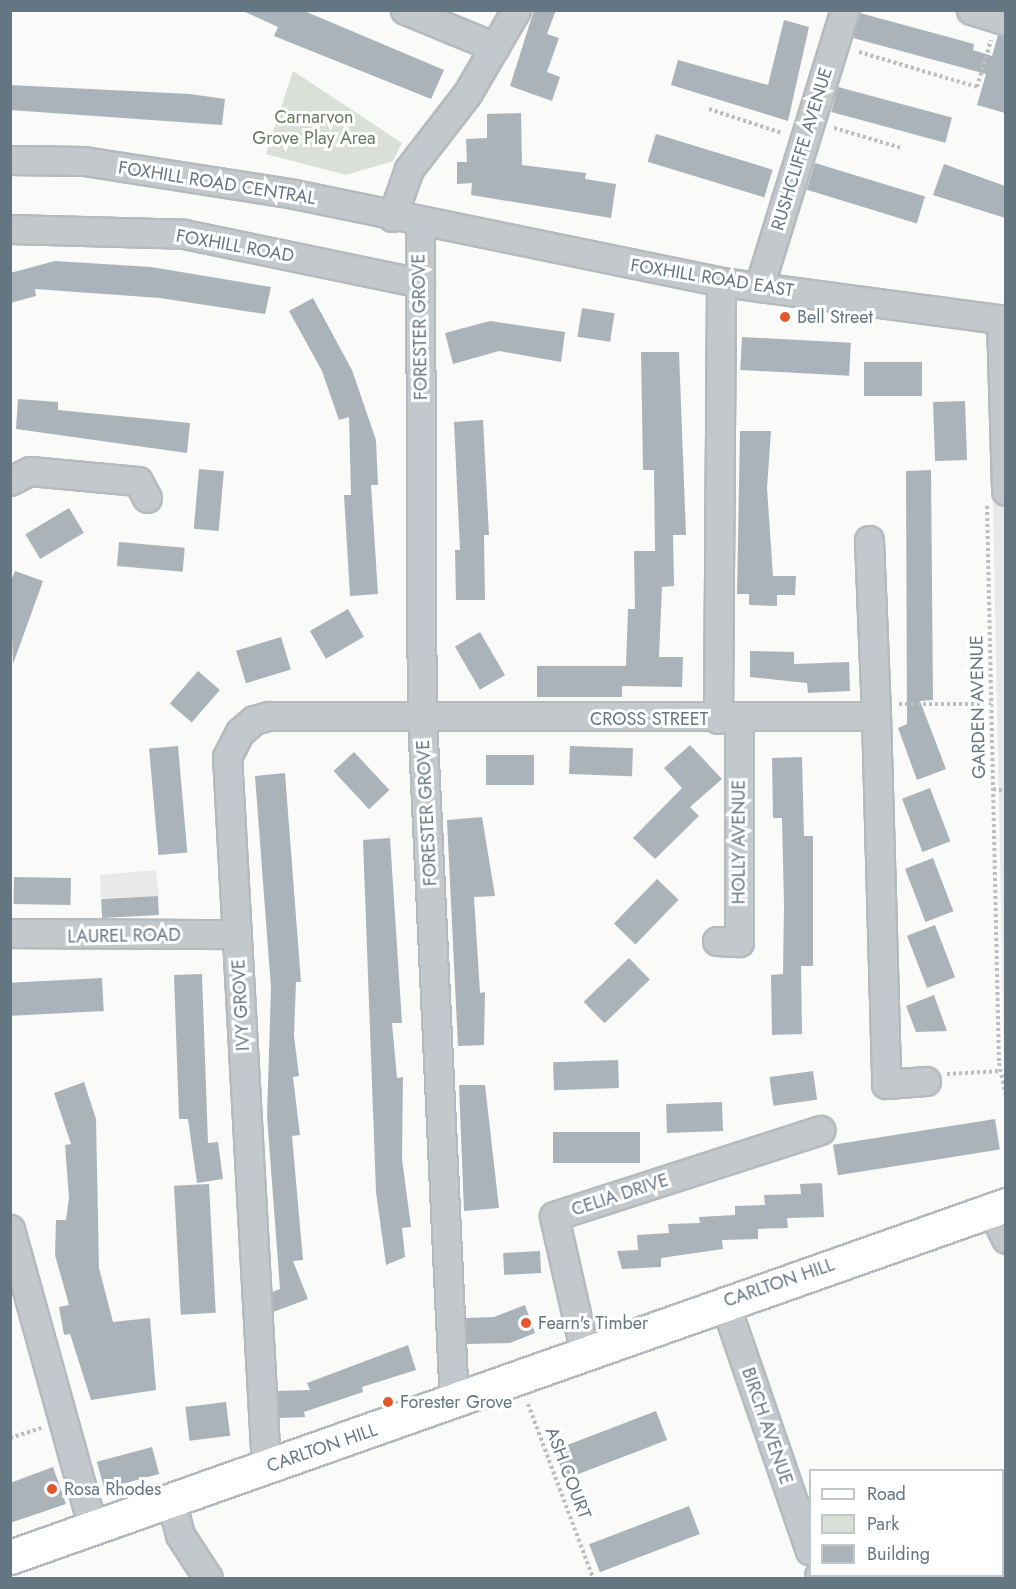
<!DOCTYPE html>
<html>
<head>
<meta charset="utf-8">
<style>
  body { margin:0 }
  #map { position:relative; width:1016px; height:1589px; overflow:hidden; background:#fafaf8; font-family:Jost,sans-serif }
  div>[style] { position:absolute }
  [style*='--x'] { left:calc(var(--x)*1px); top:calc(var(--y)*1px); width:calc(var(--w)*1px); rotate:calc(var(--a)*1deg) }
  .built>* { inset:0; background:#e8e9e9 }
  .green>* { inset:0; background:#dadfd7 }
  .building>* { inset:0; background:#aab3b9; transform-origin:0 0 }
  .path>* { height:4px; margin-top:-2px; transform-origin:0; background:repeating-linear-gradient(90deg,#bbbfc2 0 3px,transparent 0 6px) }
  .roads { filter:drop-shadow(2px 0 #b5babe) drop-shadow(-2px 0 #b5babe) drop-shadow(0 2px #b5babe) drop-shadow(0 -2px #b5babe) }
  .minor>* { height:27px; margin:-13.5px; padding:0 13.5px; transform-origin:13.5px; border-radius:13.5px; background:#c3c8cc }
  .major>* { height:33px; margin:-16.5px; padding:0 16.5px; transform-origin:16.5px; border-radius:16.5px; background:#fff }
  .dots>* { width:16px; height:16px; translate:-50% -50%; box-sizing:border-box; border:3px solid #fff; border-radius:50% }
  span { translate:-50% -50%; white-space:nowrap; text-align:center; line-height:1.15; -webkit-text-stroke:6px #fff; paint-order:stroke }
  .park-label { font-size:18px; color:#687a64 }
  .street-label { font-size:18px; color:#657683 }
  .poi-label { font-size:18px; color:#657683 }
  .left { translate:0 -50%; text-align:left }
  .frame { position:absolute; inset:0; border:12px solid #657683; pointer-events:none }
  .legend { position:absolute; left:809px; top:1469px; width:195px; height:108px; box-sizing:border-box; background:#fff; border:2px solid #c1c8cd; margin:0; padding:8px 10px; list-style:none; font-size:18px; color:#657683 }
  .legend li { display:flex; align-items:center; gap:12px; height:30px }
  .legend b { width:30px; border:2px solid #c1c8cd }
</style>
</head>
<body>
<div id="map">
  <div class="built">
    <i style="clip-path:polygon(990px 352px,1006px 353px,1005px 1069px,1004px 1061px)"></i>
    <i style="clip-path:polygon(156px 870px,159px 896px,101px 898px,100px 875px)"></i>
  </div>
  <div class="green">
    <i style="clip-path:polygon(293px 71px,402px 143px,393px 161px,346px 175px,266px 154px)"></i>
  </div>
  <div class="building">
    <i style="clip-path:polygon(241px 10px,302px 10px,444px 70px,431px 99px,274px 36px,278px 27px)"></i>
    <i style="clip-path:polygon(534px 10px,556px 10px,547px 34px,559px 38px,547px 72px,560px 77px,552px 101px,510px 86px)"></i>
    <i style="clip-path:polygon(860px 13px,974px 44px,973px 50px,992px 56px,998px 35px,1005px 36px,1005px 113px,977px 105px,986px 74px,853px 38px)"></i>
    <i style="clip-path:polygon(784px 20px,809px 27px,788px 121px,671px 85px,678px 60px,768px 85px)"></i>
    <i style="clip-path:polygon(10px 85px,190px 94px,225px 99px,222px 125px,10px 110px)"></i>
    <i style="left:838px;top:87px;width:118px;height:26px;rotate:15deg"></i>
    <i style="clip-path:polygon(521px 113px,522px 165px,586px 173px,585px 179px,616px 184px,611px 218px,471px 195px,472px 183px,457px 184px,457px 162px,467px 162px,466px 139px,487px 138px,487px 114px)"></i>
    <i style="left:656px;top:134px;width:122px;height:29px;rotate:17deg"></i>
    <i style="left:815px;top:163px;width:115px;height:28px;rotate:17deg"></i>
    <i style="clip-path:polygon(944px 164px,1005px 186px,1005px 218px,933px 195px)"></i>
    <i style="clip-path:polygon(55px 261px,151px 267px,271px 287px,265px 314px,160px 298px,35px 289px,36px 296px,10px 303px,10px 273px)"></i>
    <i style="clip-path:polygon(313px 298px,352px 370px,376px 440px,378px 485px,371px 485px,378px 594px,350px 596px,344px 495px,351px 495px,349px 417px,339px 420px,322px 371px,289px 311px)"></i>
    <i style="left:582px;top:308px;width:33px;height:29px;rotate:9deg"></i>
    <i style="clip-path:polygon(490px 321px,565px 332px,561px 362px,499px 351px,453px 364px,445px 333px)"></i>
    <i style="left:742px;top:337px;width:109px;height:33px;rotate:3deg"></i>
    <i style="clip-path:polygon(641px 352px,679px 352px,686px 535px,673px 535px,674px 586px,662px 587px,659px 657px,683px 657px,682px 687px,622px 686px,622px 697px,537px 697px,537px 666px,626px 666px,628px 609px,635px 609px,634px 551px,655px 551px,654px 470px,643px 470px)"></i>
    <i style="left:864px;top:362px;width:58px;height:34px"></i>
    <i style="clip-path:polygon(18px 399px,58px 402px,58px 410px,190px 423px,187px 453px,16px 429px)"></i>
    <i style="left:965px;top:401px;width:59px;height:32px;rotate:88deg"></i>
    <i style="clip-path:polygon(483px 420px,489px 535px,484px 535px,485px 600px,456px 600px,455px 550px,460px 550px,454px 422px)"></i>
    <i style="clip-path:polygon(740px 431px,771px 431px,767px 488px,773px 576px,796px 576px,795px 595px,777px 595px,777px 606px,749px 605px,749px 594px,737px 594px)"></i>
    <i style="left:199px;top:469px;width:25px;height:60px;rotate:5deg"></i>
    <i style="clip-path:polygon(931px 470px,933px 700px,920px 701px,946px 769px,917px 780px,898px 728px,907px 724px,906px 471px)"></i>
    <i style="left:69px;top:508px;width:29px;height:51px;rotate:59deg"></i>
    <i style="left:119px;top:542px;width:66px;height:24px;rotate:5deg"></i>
    <i style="clip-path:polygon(15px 571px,43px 581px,13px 664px,10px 583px)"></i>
    <i style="left:348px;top:609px;width:32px;height:44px;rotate:60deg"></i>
    <i style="left:480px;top:632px;width:50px;height:29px;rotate:60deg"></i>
    <i style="left:281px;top:637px;width:34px;height:47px;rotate:73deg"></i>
    <i style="clip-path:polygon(750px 651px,794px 652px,794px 664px,849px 662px,850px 691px,808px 693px,807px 683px,750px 677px)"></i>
    <i style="left:198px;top:671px;width:29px;height:43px;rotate:41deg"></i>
    <i style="clip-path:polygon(690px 745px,722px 779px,690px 807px,699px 816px,655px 859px,633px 838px,682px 788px,664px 768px)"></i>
    <i style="left:178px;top:746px;width:107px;height:29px;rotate:85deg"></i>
    <i style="left:570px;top:746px;width:63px;height:28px;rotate:2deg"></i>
    <i style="left:354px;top:752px;width:52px;height:28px;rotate:47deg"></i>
    <i style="left:486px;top:755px;width:48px;height:30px"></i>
    <i style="clip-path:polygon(802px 757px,804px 836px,813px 836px,813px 966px,801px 966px,802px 1034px,772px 1035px,771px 975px,783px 974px,784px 905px,782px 818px,773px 818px,772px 758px)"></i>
    <i style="clip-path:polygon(285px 773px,301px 982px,296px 982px,294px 1036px,299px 1076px,293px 1077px,300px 1135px,292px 1136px,303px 1260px,293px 1261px,308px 1299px,273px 1312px,272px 1292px,280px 1289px,267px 1116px,271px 988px,255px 776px)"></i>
    <i style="left:930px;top:788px;width:57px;height:30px;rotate:69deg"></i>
    <i style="clip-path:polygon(482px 817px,495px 896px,474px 897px,480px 993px,485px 992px,484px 1045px,458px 1046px,447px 820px)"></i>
    <i style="clip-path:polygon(390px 838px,402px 1023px,392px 1023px,397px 1078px,403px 1077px,402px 1159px,411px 1227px,402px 1228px,405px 1257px,386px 1265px,376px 1192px,363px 840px)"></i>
    <i style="left:933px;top:858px;width:57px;height:30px;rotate:69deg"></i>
    <i style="left:14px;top:877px;width:57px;height:27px;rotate:1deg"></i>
    <i style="left:657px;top:879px;width:30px;height:62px;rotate:44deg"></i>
    <i style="left:158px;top:896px;width:19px;height:57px;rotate:87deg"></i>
    <i style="left:935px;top:925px;width:56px;height:30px;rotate:69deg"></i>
    <i style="left:629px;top:958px;width:30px;height:63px;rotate:46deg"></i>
    <i style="clip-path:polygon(202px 974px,208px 1143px,218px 1142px,223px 1179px,197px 1183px,188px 1119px,179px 1119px,174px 975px)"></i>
    <i style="left:102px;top:978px;width:33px;height:92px;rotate:87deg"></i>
    <i style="clip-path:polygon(934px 995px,947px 1031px,916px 1032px,906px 1006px)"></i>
    <i style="left:618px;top:1060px;width:28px;height:65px;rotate:88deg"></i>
    <i style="left:813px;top:1071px;width:29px;height:44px;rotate:82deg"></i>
    <i style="clip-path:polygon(84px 1082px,96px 1119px,99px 1268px,113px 1322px,150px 1318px,156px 1390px,91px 1400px,70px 1334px,64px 1335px,59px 1307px,69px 1305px,55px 1255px,56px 1220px,66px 1220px,69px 1198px,65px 1145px,71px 1144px,54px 1093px)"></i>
    <i style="clip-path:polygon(459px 1085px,485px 1085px,499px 1208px,464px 1211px)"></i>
    <i style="left:722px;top:1102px;width:29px;height:56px;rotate:88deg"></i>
    <i style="left:995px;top:1119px;width:31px;height:164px;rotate:81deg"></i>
    <i style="left:640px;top:1132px;width:31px;height:87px;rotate:90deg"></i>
    <i style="clip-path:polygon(822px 1183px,824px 1217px,787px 1218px,788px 1228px,758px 1229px,758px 1239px,722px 1240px,723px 1249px,661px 1258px,661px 1267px,622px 1269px,617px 1251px,638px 1250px,637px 1235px,669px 1233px,668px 1224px,700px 1223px,699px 1217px,735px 1215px,735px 1206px,765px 1205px,764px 1195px,801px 1194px,800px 1184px)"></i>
    <i style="left:209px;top:1184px;width:129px;height:35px;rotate:87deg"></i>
    <i style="left:540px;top:1251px;width:22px;height:37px;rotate:87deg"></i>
    <i style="clip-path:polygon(525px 1305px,535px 1333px,510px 1343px,467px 1344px,466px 1318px,494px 1317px)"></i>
    <i style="clip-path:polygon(408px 1345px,416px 1370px,362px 1387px,363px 1392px,304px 1412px,305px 1417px,279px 1418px,278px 1391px,310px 1390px,307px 1383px)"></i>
    <i style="left:226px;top:1402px;width:34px;height:41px;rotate:83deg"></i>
    <i style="left:656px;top:1411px;width:31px;height:109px;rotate:69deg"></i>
    <i style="left:152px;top:1447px;width:28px;height:57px;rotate:75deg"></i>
    <i style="clip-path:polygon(53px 1467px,66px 1504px,10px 1523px,10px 1483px)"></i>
    <i style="left:689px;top:1506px;width:30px;height:107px;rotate:69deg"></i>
  </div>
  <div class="path">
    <i style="--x:859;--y:52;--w:123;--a:16.5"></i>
    <i style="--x:977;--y:87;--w:49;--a:-73.4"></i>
    <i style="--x:709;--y:109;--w:77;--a:18.2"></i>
    <i style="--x:834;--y:128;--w:71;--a:16.4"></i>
    <i style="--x:987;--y:506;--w:557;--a:88.77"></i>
    <i style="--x:999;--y:1063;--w:34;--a:78"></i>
    <i style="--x:899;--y:704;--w:92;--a:0"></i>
    <i style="--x:993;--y:789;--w:13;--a:9"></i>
    <i style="--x:947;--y:1074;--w:54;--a:-3.2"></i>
    <i style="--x:528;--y:1404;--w:186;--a:69.5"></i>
    <i style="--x:10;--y:1438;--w:33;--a:-18"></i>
  </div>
  <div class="roads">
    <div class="minor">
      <i style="--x:405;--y:10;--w:97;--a:22.3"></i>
      <i style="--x:971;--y:10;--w:37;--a:17"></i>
      <i style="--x:10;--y:160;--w:74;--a:0.8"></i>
      <i style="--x:84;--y:161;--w:213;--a:8.9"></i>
      <i style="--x:294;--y:194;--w:436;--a:11.6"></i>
      <i style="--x:721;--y:282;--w:288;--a:7.6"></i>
      <i style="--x:392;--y:217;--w:51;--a:-70.5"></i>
      <i style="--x:409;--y:169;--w:95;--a:-52.3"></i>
      <i style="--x:467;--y:94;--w:97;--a:-59.7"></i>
      <i style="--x:420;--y:224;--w:493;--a:89.8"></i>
      <i style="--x:422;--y:717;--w:686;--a:87.33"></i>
      <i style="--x:10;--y:229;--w:174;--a:1.6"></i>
      <i style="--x:184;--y:234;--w:241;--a:11.7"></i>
      <i style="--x:759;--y:287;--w:290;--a:-72.8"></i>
      <i style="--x:1001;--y:319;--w:172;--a:88.3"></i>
      <i style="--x:10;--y:481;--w:22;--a:-27"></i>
      <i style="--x:30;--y:471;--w:108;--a:5.3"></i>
      <i style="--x:138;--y:481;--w:19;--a:62"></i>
      <i style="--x:869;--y:540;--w:176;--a:87.7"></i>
      <i style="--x:718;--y:719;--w:437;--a:-89.6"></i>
      <i style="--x:10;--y:933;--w:227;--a:0.3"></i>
      <i style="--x:717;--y:941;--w:22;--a:3"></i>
      <i style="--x:739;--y:942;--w:223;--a:-90"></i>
      <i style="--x:992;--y:1210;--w:32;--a:64"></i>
      <i style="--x:10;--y:1229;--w:310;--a:74.5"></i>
      <i style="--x:724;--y:1301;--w:264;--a:71"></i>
      <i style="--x:585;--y:1353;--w:140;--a:-102.8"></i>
      <i style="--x:554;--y:1216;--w:280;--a:-17.9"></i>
      <i style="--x:266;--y:1467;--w:711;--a:-93.14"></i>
      <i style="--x:227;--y:757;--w:28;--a:-63"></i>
      <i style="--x:240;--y:732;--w:18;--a:-41"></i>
      <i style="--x:254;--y:720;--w:15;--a:-16"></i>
      <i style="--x:268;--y:716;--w:608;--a:0"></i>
      <i style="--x:876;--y:716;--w:368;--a:88.4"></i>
      <i style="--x:886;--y:1084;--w:40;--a:-4.3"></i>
      <i style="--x:171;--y:1501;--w:35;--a:75"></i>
      <i style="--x:180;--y:1535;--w:51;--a:56.9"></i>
      <i style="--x:819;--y:1576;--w:2;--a:63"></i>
    </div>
    <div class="major">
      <i style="--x:10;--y:1557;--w:1056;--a:-19.46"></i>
    </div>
  </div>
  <div class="dots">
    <i style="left:785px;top:317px;background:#e4572e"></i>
    <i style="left:526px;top:1323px;background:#e4572e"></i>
    <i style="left:388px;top:1402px;background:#e4572e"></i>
    <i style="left:52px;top:1489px;background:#e4572e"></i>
  </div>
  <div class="park-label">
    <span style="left:314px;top:128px">Carnarvon<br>Grove Play Area</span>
  </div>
  <div class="street-label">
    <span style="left:802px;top:149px;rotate:-73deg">RUSHCLIFFE AVENUE</span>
    <span style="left:217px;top:183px;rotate:9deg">FOXHILL ROAD CENTRAL</span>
    <span style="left:235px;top:246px;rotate:10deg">FOXHILL ROAD</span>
    <span style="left:712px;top:278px;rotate:9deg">FOXHILL ROAD EAST</span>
    <span style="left:420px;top:327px;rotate:-91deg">FORESTER GROVE</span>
    <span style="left:978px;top:707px;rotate:-91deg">GARDEN AVENUE</span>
    <span style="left:649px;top:719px">CROSS STREET</span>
    <span style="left:427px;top:813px;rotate:-93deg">FORESTER GROVE</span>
    <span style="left:739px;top:842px;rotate:-90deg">HOLLY AVENUE</span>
    <span style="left:124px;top:936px;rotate:-1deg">LAUREL ROAD</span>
    <span style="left:241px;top:1005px;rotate:-93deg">IVY GROVE</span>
    <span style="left:620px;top:1195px;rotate:-18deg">CELIA DRIVE</span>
    <span style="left:779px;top:1283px;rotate:-19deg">CARLTON HILL</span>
    <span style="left:767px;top:1426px;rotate:71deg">BIRCH AVENUE</span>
    <span style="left:322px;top:1448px;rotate:-19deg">CARLTON HILL</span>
    <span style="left:568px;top:1473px;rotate:69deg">ASH COURT</span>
  </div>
  <div class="poi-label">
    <span class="left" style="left:797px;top:317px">Bell Street</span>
    <span class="left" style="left:538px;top:1323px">Fearn's Timber</span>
    <span class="left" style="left:400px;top:1402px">Forester Grove</span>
    <span class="left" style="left:64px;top:1489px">Rosa Rhodes</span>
  </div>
  <div class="frame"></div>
  <ul class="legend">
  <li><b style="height:8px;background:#fff"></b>Road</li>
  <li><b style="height:16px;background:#dadfd7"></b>Park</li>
  <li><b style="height:16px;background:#aab3b9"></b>Building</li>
  </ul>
</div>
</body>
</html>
